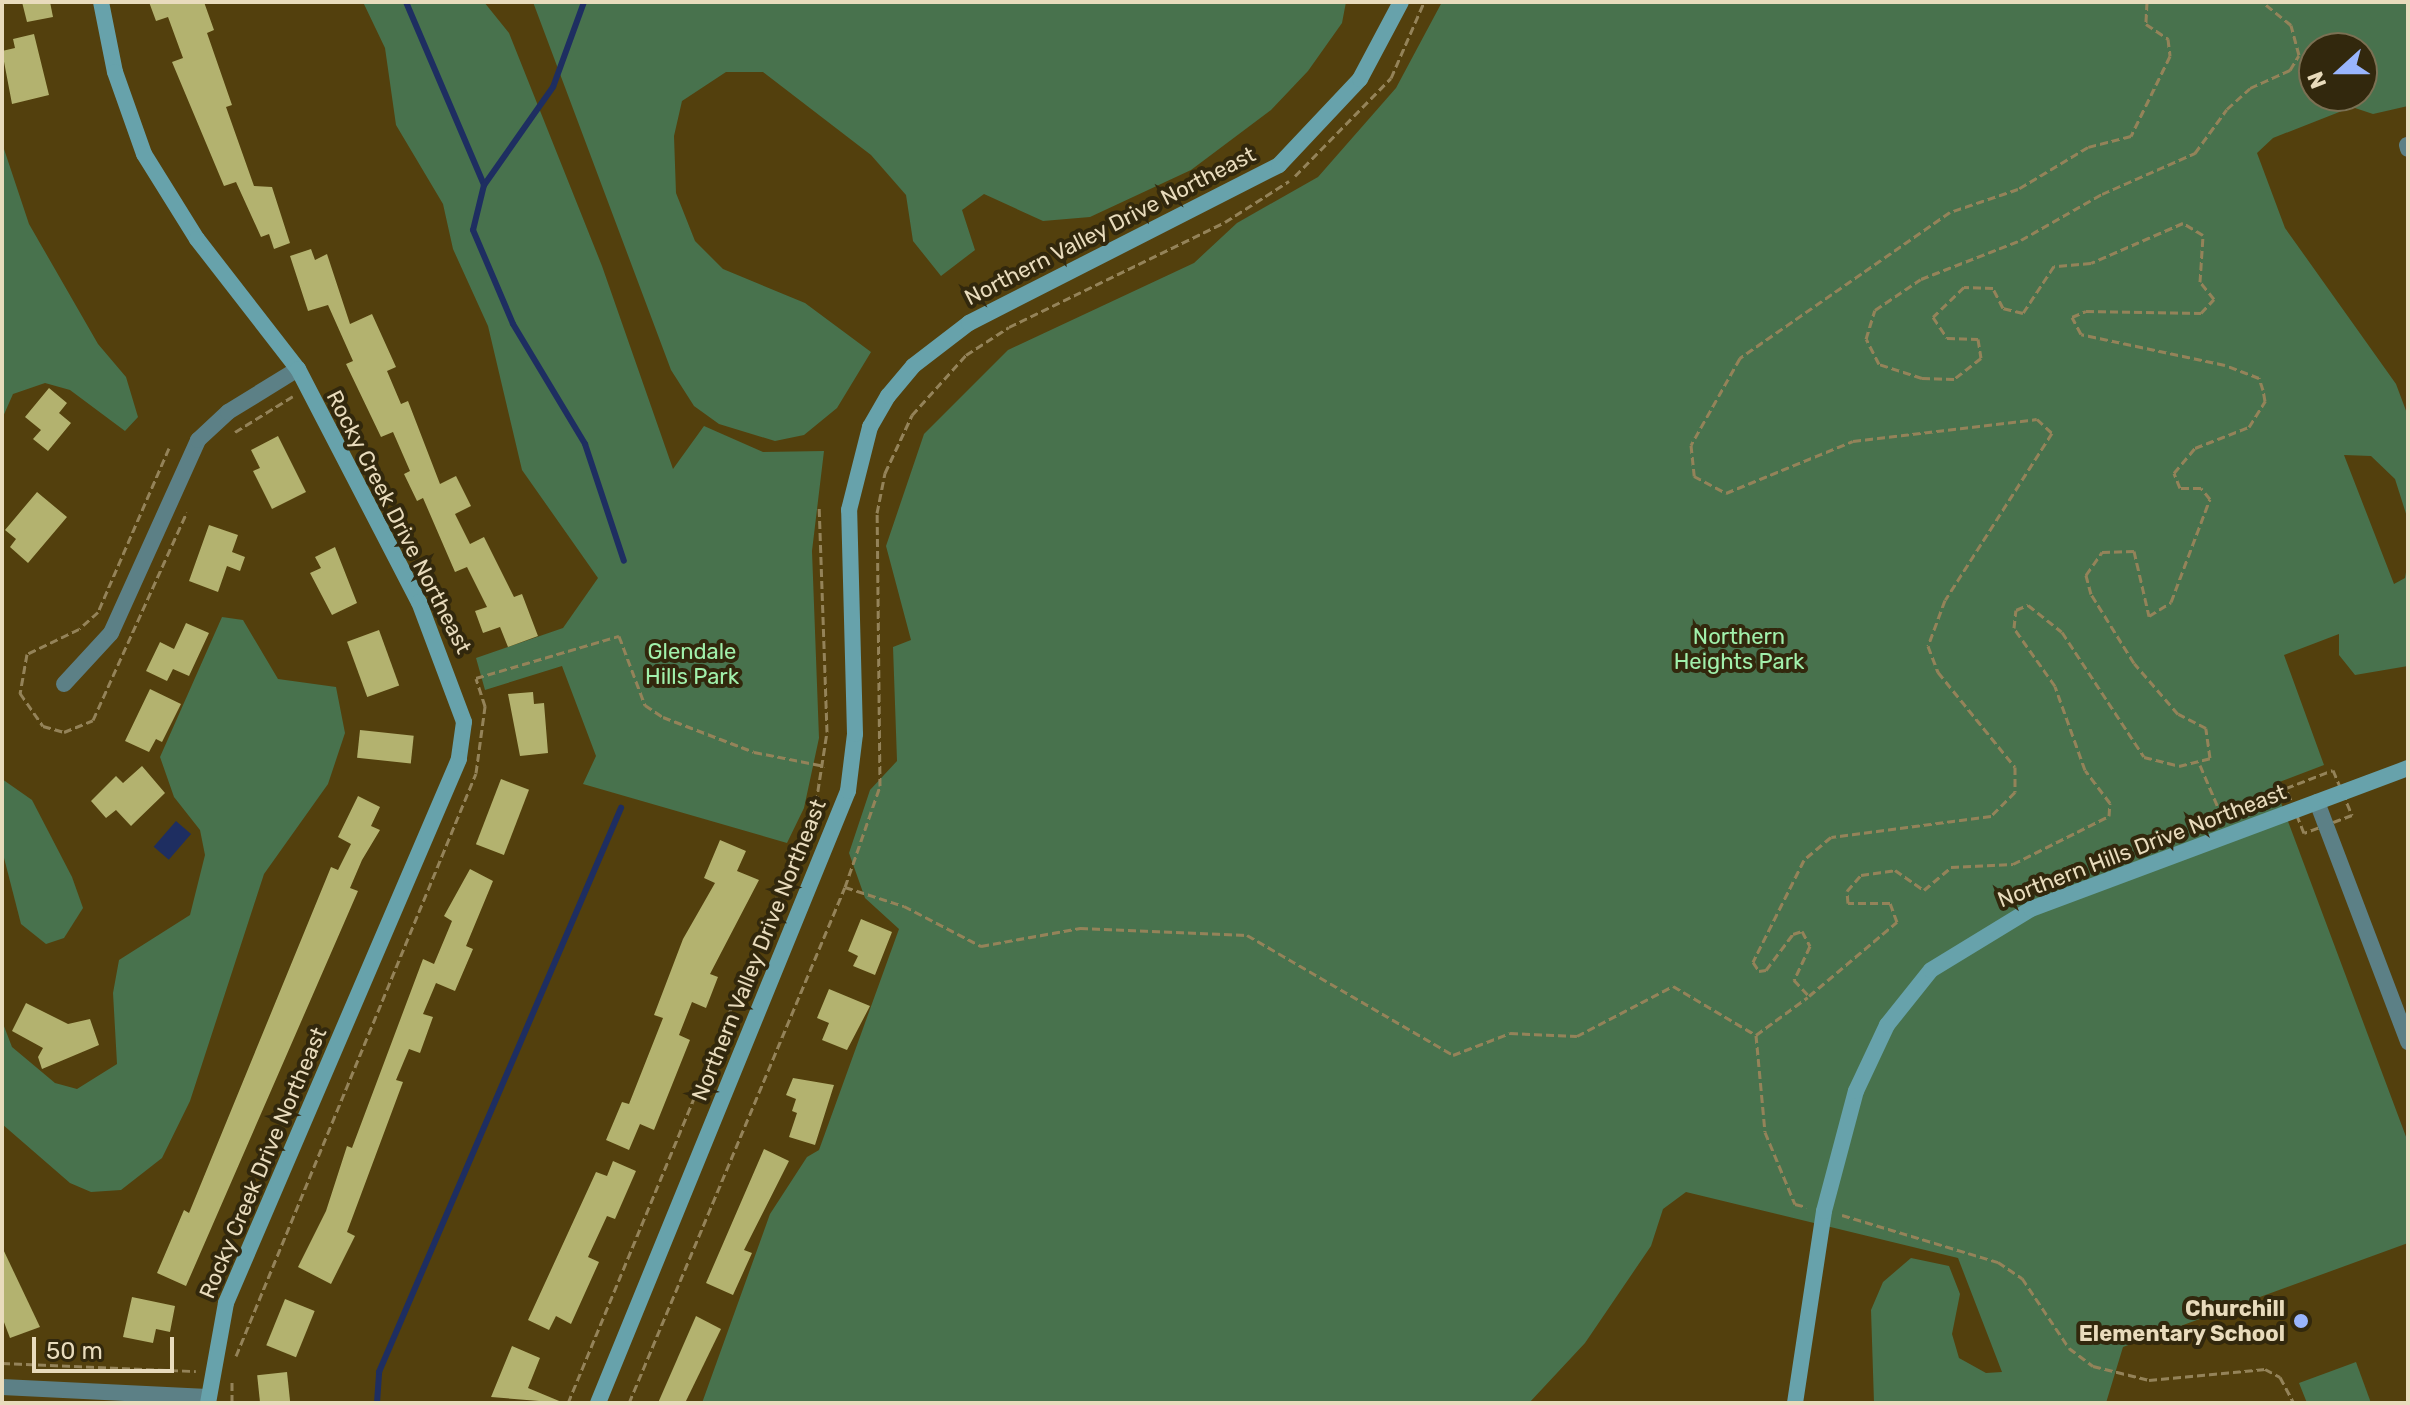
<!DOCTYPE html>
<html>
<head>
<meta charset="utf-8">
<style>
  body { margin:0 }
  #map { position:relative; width:2410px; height:1405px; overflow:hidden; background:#53400d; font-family:Rubik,sans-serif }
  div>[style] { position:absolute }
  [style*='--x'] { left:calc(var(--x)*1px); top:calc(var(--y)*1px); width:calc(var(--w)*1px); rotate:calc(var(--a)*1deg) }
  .green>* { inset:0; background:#48724d }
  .water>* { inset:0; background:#1e2e61; transform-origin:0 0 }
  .stream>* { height:6px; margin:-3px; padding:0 3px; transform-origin:3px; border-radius:3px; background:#1e2e61 }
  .building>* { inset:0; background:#b3b26f; transform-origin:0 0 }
  .path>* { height:3px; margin-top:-1.5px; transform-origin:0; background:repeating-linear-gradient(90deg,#948359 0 8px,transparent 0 12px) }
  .street>* { height:16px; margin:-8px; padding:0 8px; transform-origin:8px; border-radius:8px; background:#5c8086 }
  .secondary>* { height:16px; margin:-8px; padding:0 8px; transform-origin:8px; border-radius:8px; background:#67a2ab }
  .dots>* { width:22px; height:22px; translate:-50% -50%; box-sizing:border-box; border:4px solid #32280d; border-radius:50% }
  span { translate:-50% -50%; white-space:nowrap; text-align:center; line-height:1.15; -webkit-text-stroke:8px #32280d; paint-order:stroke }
  .street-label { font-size:22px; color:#e8dbbc }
  .park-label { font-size:22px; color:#a1f0ab }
  .poi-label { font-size:22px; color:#e8dbbc; font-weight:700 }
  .right { translate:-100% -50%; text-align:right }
  .frame { position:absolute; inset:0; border:4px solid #e8dbbc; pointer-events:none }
  .north { position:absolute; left:2298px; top:32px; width:80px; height:80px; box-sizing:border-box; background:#32280d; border:2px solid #7b7053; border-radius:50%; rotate:249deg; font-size:22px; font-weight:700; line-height:32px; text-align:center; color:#e8dbbc }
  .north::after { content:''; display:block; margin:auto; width:28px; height:36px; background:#99b5fd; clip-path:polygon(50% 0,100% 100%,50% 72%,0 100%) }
  .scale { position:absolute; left:32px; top:1337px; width:142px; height:36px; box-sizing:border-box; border:4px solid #e8dbbc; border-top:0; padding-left:10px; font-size:24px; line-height:28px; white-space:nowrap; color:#e8dbbc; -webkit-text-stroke:6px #32280d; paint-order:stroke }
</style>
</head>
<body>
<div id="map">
  <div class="green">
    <i style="clip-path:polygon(363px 2px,484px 2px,509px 33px,602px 266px,673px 469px,704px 426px,763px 452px,824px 451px,812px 551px,819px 738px,804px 808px,787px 843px,583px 784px,596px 756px,562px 666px,485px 690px,476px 658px,563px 628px,598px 578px,522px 470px,488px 326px,453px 249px,443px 204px,396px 125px,385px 48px)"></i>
    <i style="clip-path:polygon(533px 2px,1346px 2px,1342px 23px,1308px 71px,1271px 110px,1191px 170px,1090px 217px,1043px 221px,984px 194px,962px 210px,975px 250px,941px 276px,913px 241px,906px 195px,871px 155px,763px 72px,726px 72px,682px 101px,674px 136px,676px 193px,695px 241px,723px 269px,805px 303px,871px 352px,837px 408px,804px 435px,775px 441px,719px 424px,694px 406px,671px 370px)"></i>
    <i style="clip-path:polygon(evenodd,1442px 2px,2408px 2px,2408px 106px,2373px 114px,2352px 107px,2273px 138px,2257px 153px,2285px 228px,2396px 384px,2408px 416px,2408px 520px,2395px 479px,2371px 456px,2344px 455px,2394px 584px,2405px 578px,2408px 560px,2408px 666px,2355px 675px,2339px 655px,2339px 634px,2284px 655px,2324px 765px,2274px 784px,2408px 1142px,2408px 1243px,2123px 1347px,2106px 1403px,1874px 1403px,1871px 1310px,1883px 1282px,1911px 1258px,1949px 1266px,1960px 1294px,1952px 1334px,1959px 1358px,1986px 1373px,2002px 1372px,1958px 1258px,1686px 1192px,1663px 1209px,1651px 1246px,1585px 1343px,1529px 1403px,702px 1403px,770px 1214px,807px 1157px,819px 1150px,899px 929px,865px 898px,849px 853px,870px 790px,897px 761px,893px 647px,911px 640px,886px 546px,924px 434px,1008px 350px,1194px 263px,1237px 223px,1318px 177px,1396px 88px,1442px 2px,2314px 48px,2362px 48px,2362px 96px,2314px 96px,2314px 48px)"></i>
    <i style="clip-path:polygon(2px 143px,29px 224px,98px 344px,126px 377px,138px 417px,125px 431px,70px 390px,45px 383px,13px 394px,2px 419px)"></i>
    <i style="clip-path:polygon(222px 617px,243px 620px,278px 679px,336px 687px,345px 733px,328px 784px,264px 874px,190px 1101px,162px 1158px,121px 1190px,91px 1192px,70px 1183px,2px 1124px,2px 1021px,12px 1047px,55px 1083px,77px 1089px,117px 1064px,113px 993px,119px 960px,190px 915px,205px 855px,200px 830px,174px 797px,160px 757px)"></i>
    <i style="clip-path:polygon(2px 779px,32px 800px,72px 877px,83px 908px,64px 938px,46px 944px,21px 924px,2px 850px)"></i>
    <i style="clip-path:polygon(2356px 1362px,2371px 1403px,2307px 1403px,2299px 1383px)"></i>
  </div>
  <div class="water">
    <i style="left:176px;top:821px;width:20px;height:34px;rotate:41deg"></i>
  </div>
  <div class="stream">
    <i style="--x:406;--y:2;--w:199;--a:66.9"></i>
    <i style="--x:584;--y:2;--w:90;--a:110"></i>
    <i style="--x:553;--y:87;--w:120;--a:125.1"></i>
    <i style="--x:484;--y:185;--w:46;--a:103.7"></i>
    <i style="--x:473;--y:230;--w:102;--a:66.9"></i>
    <i style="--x:513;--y:324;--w:140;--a:59"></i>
    <i style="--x:585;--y:444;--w:123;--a:71.6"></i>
    <i style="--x:377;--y:1403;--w:31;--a:-86"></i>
    <i style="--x:379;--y:1372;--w:614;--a:-66.78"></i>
  </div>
  <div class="building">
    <i style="clip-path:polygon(22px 2px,50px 2px,53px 17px,27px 22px)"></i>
    <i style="clip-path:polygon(149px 2px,204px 2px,214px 30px,207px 33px,232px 105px,226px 107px,254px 186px,272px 187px,290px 243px,274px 249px,269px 234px,261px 237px,236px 182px,224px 186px,172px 62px,183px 58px,168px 17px,156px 21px)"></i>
    <i style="clip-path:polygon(34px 34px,49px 95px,12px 104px,2px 51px,15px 48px,13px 39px)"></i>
    <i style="clip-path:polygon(311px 249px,315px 260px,327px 254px,350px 324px,372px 314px,396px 367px,387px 371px,401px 404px,408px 401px,440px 484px,456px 476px,471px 506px,455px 514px,470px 544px,484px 537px,514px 597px,522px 594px,538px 636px,508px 647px,500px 627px,483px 633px,475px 611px,487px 607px,467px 567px,455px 572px,423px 498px,417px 501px,404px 474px,410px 471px,393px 432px,381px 437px,346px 364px,353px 361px,328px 305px,308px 311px,290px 256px)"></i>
    <i style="clip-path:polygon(49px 388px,67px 403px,59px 413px,71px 423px,48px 451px,33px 439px,41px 430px,25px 417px)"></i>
    <i style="clip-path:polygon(278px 436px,306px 492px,272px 509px,253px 471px,260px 468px,251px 450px)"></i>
    <i style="clip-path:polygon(37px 492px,67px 517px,28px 563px,10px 547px,16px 539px,5px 530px)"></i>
    <i style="clip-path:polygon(209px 525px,238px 535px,232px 552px,245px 557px,240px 571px,227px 566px,218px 592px,189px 581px)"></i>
    <i style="clip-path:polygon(335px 547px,357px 603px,332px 615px,310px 573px,321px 568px,315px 557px)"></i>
    <i style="clip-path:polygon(186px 623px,209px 633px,189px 676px,173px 669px,167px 681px,146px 671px,160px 642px,174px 649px)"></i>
    <i style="left:379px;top:630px;width:59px;height:34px;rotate:70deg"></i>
    <i style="clip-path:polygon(150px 689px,181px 704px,162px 742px,156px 739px,149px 752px,125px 741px)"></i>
    <i style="clip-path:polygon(533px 692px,534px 704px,544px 703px,548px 753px,520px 756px,508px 694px)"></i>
    <i style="left:360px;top:730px;width:54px;height:28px;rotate:6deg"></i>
    <i style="clip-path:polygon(142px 766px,165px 793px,131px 826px,116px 810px,106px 818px,91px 801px,116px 776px,123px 783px)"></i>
    <i style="left:501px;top:779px;width:30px;height:70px;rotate:21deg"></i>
    <i style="clip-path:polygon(358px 796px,380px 807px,371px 826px,380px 830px,362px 860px,350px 888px,358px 891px,186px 1286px,157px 1273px,184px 1210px,189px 1213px,331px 867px,338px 870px,351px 844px,338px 837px)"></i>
    <i style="clip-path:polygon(720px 840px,746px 851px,737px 871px,759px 880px,710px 974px,718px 977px,706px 1008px,692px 1002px,679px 1035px,690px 1040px,654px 1130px,640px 1124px,629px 1150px,606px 1140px,622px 1102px,629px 1104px,663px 1018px,654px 1015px,683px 939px,715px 883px,704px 878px)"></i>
    <i style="clip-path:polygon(470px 869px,493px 881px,466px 946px,473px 949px,455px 991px,436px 983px,423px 1014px,433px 1017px,420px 1053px,409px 1049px,396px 1080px,403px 1082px,347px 1232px,355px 1236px,331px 1284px,298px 1267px,326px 1211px,347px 1146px,352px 1148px,423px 959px,434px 964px,452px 921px,444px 916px)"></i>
    <i style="clip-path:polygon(861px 919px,892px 932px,875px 975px,853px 966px,858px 956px,848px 951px)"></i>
    <i style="clip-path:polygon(829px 989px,870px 1006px,847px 1050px,822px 1040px,829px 1023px,817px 1018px)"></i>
    <i style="clip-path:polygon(26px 1003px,68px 1024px,90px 1019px,99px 1045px,42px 1069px,38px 1057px,43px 1048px,12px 1031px)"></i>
    <i style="clip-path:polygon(793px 1078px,834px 1085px,815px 1145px,789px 1137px,797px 1113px,792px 1111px,796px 1099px,786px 1095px)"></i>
    <i style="clip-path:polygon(764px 1149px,789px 1161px,744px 1250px,752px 1253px,733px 1295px,706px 1283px)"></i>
    <i style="clip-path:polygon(613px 1161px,636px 1171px,615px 1219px,607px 1216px,588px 1257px,599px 1262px,571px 1324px,556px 1316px,549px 1330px,528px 1320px,596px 1172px,607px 1176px)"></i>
    <i style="clip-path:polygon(2px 1247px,40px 1327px,10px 1338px,2px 1317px)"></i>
    <i style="clip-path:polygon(132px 1297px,175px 1306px,170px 1332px,156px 1329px,153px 1343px,123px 1337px)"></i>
    <i style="left:285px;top:1299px;width:32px;height:50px;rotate:22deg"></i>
    <i style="clip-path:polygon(696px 1316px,721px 1329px,685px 1403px,658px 1403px)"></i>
    <i style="clip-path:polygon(512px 1346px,540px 1358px,528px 1388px,564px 1403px,491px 1397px)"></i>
    <i style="left:287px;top:1372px;width:31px;height:30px;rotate:84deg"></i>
  </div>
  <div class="path">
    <i style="--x:2147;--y:2;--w:22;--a:93"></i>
    <i style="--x:2146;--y:24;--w:27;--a:34"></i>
    <i style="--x:2168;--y:39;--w:17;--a:83"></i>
    <i style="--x:2170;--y:56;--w:89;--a:116"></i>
    <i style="--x:2131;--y:136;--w:44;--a:165.7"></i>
    <i style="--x:2088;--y:147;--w:82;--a:149"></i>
    <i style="--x:2018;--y:189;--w:72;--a:161.3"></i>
    <i style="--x:1950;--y:212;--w:256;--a:145.2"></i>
    <i style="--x:1740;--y:358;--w:100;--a:119.4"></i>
    <i style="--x:1691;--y:445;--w:31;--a:84"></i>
    <i style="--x:1694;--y:476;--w:36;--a:28"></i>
    <i style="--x:1726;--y:493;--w:137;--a:-22.3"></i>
    <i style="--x:1853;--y:441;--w:185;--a:-6.8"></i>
    <i style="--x:2037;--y:419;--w:21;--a:43"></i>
    <i style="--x:2052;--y:433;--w:198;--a:122.6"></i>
    <i style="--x:1945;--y:600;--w:49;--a:110.3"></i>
    <i style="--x:1928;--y:646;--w:28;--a:69"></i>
    <i style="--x:1938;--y:672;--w:122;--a:51"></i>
    <i style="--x:2015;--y:767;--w:25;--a:90"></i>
    <i style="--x:2015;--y:792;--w:34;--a:135"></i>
    <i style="--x:1991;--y:816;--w:161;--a:172.5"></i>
    <i style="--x:1831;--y:837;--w:35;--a:140"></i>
    <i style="--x:1804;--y:860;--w:114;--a:116.6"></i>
    <i style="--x:1753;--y:962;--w:11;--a:56"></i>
    <i style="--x:1759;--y:971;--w:7;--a:-8"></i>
    <i style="--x:1766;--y:970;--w:45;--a:-53.1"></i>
    <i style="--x:1793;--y:934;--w:9;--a:-18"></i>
    <i style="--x:1802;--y:931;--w:17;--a:62"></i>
    <i style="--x:1810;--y:946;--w:38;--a:115"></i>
    <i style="--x:1794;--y:980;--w:22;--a:47"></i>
    <i style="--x:1809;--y:996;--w:115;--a:-40.1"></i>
    <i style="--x:1897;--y:922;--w:20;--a:-110"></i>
    <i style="--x:1890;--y:903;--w:42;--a:180"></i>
    <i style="--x:1848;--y:903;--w:12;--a:-95"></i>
    <i style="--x:1847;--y:891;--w:21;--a:-49"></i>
    <i style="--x:1861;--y:875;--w:34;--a:-8"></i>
    <i style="--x:1895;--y:870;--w:35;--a:35"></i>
    <i style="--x:1924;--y:890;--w:35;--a:-40"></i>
    <i style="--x:1951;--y:867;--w:62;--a:-2.8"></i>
    <i style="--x:2013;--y:864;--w:107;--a:-26.6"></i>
    <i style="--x:2109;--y:816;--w:13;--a:-86"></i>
    <i style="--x:2110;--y:803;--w:41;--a:-127.1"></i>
    <i style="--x:2085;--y:770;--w:89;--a:-109.7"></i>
    <i style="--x:2055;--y:686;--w:71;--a:-125.3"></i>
    <i style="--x:2014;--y:628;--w:18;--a:-84"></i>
    <i style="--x:2016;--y:610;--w:13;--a:-23"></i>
    <i style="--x:2028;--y:605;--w:43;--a:38.5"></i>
    <i style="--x:2062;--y:632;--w:149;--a:56.7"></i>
    <i style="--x:2144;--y:757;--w:36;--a:14"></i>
    <i style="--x:2179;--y:766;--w:32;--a:-14"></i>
    <i style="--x:2210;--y:758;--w:30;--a:-98"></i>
    <i style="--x:2206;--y:728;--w:31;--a:-153"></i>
    <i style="--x:2178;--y:714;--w:67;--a:-130.8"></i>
    <i style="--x:2134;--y:663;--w:81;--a:-121.9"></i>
    <i style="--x:2091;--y:594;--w:20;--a:-105"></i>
    <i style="--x:2086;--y:575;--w:28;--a:-55"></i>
    <i style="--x:2102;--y:552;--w:32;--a:-2"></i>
    <i style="--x:2134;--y:551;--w:67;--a:77"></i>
    <i style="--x:2149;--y:616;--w:26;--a:-32"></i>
    <i style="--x:2171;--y:602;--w:110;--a:-69.3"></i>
    <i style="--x:2210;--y:499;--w:14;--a:-129"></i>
    <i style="--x:2201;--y:488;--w:21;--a:180"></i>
    <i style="--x:2180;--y:488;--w:16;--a:-112"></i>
    <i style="--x:2174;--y:473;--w:33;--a:-50"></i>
    <i style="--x:2195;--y:448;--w:58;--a:-21.3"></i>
    <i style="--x:2249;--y:427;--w:31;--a:-58"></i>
    <i style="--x:2265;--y:401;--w:11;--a:-100"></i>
    <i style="--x:2263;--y:390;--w:13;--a:-108"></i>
    <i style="--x:2259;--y:378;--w:36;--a:-159"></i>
    <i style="--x:2225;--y:365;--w:147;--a:-167.9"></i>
    <i style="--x:2081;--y:334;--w:19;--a:-118"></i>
    <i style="--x:2072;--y:317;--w:15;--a:-23"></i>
    <i style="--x:2086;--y:311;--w:115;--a:1"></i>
    <i style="--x:2201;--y:313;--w:19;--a:-47"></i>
    <i style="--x:2214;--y:299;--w:22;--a:-129"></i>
    <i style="--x:2200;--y:282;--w:47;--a:-86.3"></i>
    <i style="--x:2203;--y:235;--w:23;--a:-149"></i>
    <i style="--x:2183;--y:223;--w:100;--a:156.5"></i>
    <i style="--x:2091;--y:263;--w:37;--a:175"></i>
    <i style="--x:2054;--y:266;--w:56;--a:123.4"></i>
    <i style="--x:2023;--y:313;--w:21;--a:-166"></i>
    <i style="--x:2003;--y:308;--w:22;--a:-117"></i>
    <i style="--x:1993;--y:288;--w:29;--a:-178"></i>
    <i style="--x:1964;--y:287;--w:43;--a:135.9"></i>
    <i style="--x:1933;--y:317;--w:25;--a:56"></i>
    <i style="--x:1947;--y:338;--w:31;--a:2"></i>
    <i style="--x:1978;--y:339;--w:19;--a:81"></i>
    <i style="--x:1981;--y:358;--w:34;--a:142"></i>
    <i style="--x:1954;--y:379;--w:32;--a:-178"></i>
    <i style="--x:1922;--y:378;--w:45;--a:-162"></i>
    <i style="--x:1879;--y:364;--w:28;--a:-117"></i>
    <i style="--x:1866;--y:339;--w:30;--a:-73"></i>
    <i style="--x:1875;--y:310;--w:55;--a:-34"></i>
    <i style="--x:1921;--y:279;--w:107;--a:-21.3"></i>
    <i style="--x:2021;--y:240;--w:93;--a:-29.6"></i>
    <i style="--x:2102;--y:194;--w:102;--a:-23.8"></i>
    <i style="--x:2195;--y:153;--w:54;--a:-54"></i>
    <i style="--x:2227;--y:109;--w:31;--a:-42"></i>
    <i style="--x:2250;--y:88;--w:44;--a:-24.2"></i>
    <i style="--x:2290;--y:70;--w:17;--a:-59"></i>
    <i style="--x:2299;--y:55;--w:31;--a:-105"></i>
    <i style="--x:2291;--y:25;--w:36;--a:-141"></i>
    <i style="--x:1295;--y:176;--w:137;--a:-45.6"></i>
    <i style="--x:1391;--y:78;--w:83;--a:-66.5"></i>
    <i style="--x:235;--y:432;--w:68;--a:-31.8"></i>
    <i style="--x:169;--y:448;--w:179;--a:113.4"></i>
    <i style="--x:98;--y:612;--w:25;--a:138"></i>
    <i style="--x:79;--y:629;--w:58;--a:154.3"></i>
    <i style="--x:27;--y:654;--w:40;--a:100"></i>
    <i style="--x:20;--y:693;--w:40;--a:55.1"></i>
    <i style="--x:43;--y:726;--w:22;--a:16"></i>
    <i style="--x:64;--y:732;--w:31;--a:-22"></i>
    <i style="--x:93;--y:720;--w:228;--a:-65.7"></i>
    <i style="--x:2200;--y:765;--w:51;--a:66.9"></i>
    <i style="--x:2333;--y:770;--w:49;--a:67.1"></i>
    <i style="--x:2352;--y:815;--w:51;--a:159.4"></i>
    <i style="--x:2304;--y:833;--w:48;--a:-111.8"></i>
    <i style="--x:2286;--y:788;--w:50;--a:-21"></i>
    <i style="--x:845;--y:887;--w:62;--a:17.9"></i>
    <i style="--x:904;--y:906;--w:87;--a:27.5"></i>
    <i style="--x:981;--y:946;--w:101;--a:-10.3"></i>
    <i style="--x:1080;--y:928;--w:167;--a:2.4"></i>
    <i style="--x:1247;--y:935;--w:238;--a:30.2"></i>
    <i style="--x:1453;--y:1055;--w:61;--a:-21.1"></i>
    <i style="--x:1510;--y:1033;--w:67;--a:2.6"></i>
    <i style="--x:1577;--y:1036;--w:108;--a:-27.5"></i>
    <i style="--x:1673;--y:986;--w:96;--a:30.6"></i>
    <i style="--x:1756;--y:1035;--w:97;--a:84.7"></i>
    <i style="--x:1765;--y:1132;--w:78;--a:67.4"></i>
    <i style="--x:1795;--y:1204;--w:12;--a:14"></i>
    <i style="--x:1756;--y:1035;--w:64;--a:-36.2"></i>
    <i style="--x:1842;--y:1215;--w:163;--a:16.8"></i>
    <i style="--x:1998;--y:1262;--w:29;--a:34"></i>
    <i style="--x:2022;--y:1278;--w:84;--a:56.1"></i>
    <i style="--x:2069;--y:1348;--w:30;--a:37"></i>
    <i style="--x:2093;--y:1366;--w:58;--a:14"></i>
    <i style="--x:2149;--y:1380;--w:117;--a:-5.4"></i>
    <i style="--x:2265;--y:1369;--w:17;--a:28"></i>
    <i style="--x:2280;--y:1377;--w:30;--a:62"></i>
    <i style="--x:236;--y:1356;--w:630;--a:-67.62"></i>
    <i style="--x:476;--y:773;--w:68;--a:-82.3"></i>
    <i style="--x:485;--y:706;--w:29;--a:-108"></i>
    <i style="--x:476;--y:678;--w:149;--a:-16.4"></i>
    <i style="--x:619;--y:636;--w:74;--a:69.4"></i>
    <i style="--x:645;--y:705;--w:22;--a:34"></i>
    <i style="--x:663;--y:717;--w:97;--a:21"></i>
    <i style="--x:754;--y:752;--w:72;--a:11.2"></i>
    <i style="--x:2;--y:1363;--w:194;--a:2.4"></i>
    <i style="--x:232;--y:1403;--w:23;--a:-90"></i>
    <i style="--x:568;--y:1403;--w:649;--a:-67.54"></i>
    <i style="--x:816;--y:803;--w:72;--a:-81.2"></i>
    <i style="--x:827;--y:732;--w:226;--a:-92"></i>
    <i style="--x:629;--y:1403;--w:559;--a:-67.29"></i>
    <i style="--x:845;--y:887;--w:107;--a:-70.9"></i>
    <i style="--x:880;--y:786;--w:273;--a:-90.6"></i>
    <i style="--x:877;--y:513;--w:41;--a:-78.7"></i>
    <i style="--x:885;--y:473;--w:64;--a:-65"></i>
    <i style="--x:912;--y:415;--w:81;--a:-48"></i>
    <i style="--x:966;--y:355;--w:51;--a:-33.1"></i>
    <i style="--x:1009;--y:327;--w:240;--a:-25.9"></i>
    <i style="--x:1225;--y:222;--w:76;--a:-32.6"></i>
  </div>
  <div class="street">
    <i style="--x:2407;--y:145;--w:4;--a:76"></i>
    <i style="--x:64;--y:684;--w:69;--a:-47.3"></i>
    <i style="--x:111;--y:633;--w:212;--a:-65.7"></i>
    <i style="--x:198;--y:440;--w:41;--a:-43"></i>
    <i style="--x:228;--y:412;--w:82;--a:-31.6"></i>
    <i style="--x:2317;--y:802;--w:257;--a:69.2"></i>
    <i style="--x:2;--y:1387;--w:206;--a:2.8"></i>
  </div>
  <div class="secondary">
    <i style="--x:101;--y:2;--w:71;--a:78.7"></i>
    <i style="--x:115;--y:72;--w:87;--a:70.5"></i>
    <i style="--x:144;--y:154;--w:100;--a:58.1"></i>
    <i style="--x:197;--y:239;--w:165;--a:52.2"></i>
    <i style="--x:298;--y:369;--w:263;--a:62.6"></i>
    <i style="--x:419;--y:602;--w:128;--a:69.4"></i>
    <i style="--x:464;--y:722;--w:37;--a:98"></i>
    <i style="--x:459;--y:759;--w:592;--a:113.19"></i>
    <i style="--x:226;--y:1303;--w:102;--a:100.2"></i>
    <i style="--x:598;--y:1403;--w:661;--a:-67.78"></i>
    <i style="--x:848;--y:791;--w:57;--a:-83"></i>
    <i style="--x:855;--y:734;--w:224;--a:-91.5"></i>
    <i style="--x:849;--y:510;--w:86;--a:-75.8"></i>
    <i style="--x:870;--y:427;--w:36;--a:-60"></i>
    <i style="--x:888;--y:396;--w:39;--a:-50"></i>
    <i style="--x:913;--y:366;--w:71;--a:-37.5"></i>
    <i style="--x:969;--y:323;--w:348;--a:-27"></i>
    <i style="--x:1279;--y:165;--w:118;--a:-46.7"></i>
    <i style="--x:1360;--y:79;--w:87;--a:-62"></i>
    <i style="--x:1795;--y:1403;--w:194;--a:-81.4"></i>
    <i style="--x:1824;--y:1211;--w:124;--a:-75.1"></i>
    <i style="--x:1856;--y:1091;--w:73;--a:-64.8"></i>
    <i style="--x:1887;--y:1025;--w:70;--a:-51.3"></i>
    <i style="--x:1931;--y:970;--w:117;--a:-31.4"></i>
    <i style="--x:2031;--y:909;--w:403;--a:-20.5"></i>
  </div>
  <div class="dots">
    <i style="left:2301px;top:1321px;background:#99b5fd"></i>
  </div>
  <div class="street-label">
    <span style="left:1110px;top:226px;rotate:-27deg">Northern Valley Drive Northeast</span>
    <span style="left:399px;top:522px;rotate:63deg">Rocky Creek Drive Northeast</span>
    <span style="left:2142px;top:846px;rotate:-21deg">Northern Hills Drive Northeast</span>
    <span style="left:759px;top:950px;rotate:-68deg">Northern Valley Drive Northeast</span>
    <span style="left:263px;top:1163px;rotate:-67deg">Rocky Creek Drive Northeast</span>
  </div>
  <div class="park-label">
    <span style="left:1739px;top:649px">Northern<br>Heights Park</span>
    <span style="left:692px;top:664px">Glendale<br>Hills Park</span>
  </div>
  <div class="poi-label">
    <span class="right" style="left:2285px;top:1321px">Churchill<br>Elementary School</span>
  </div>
  <div class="frame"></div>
  <div class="north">N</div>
  <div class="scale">50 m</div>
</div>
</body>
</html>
